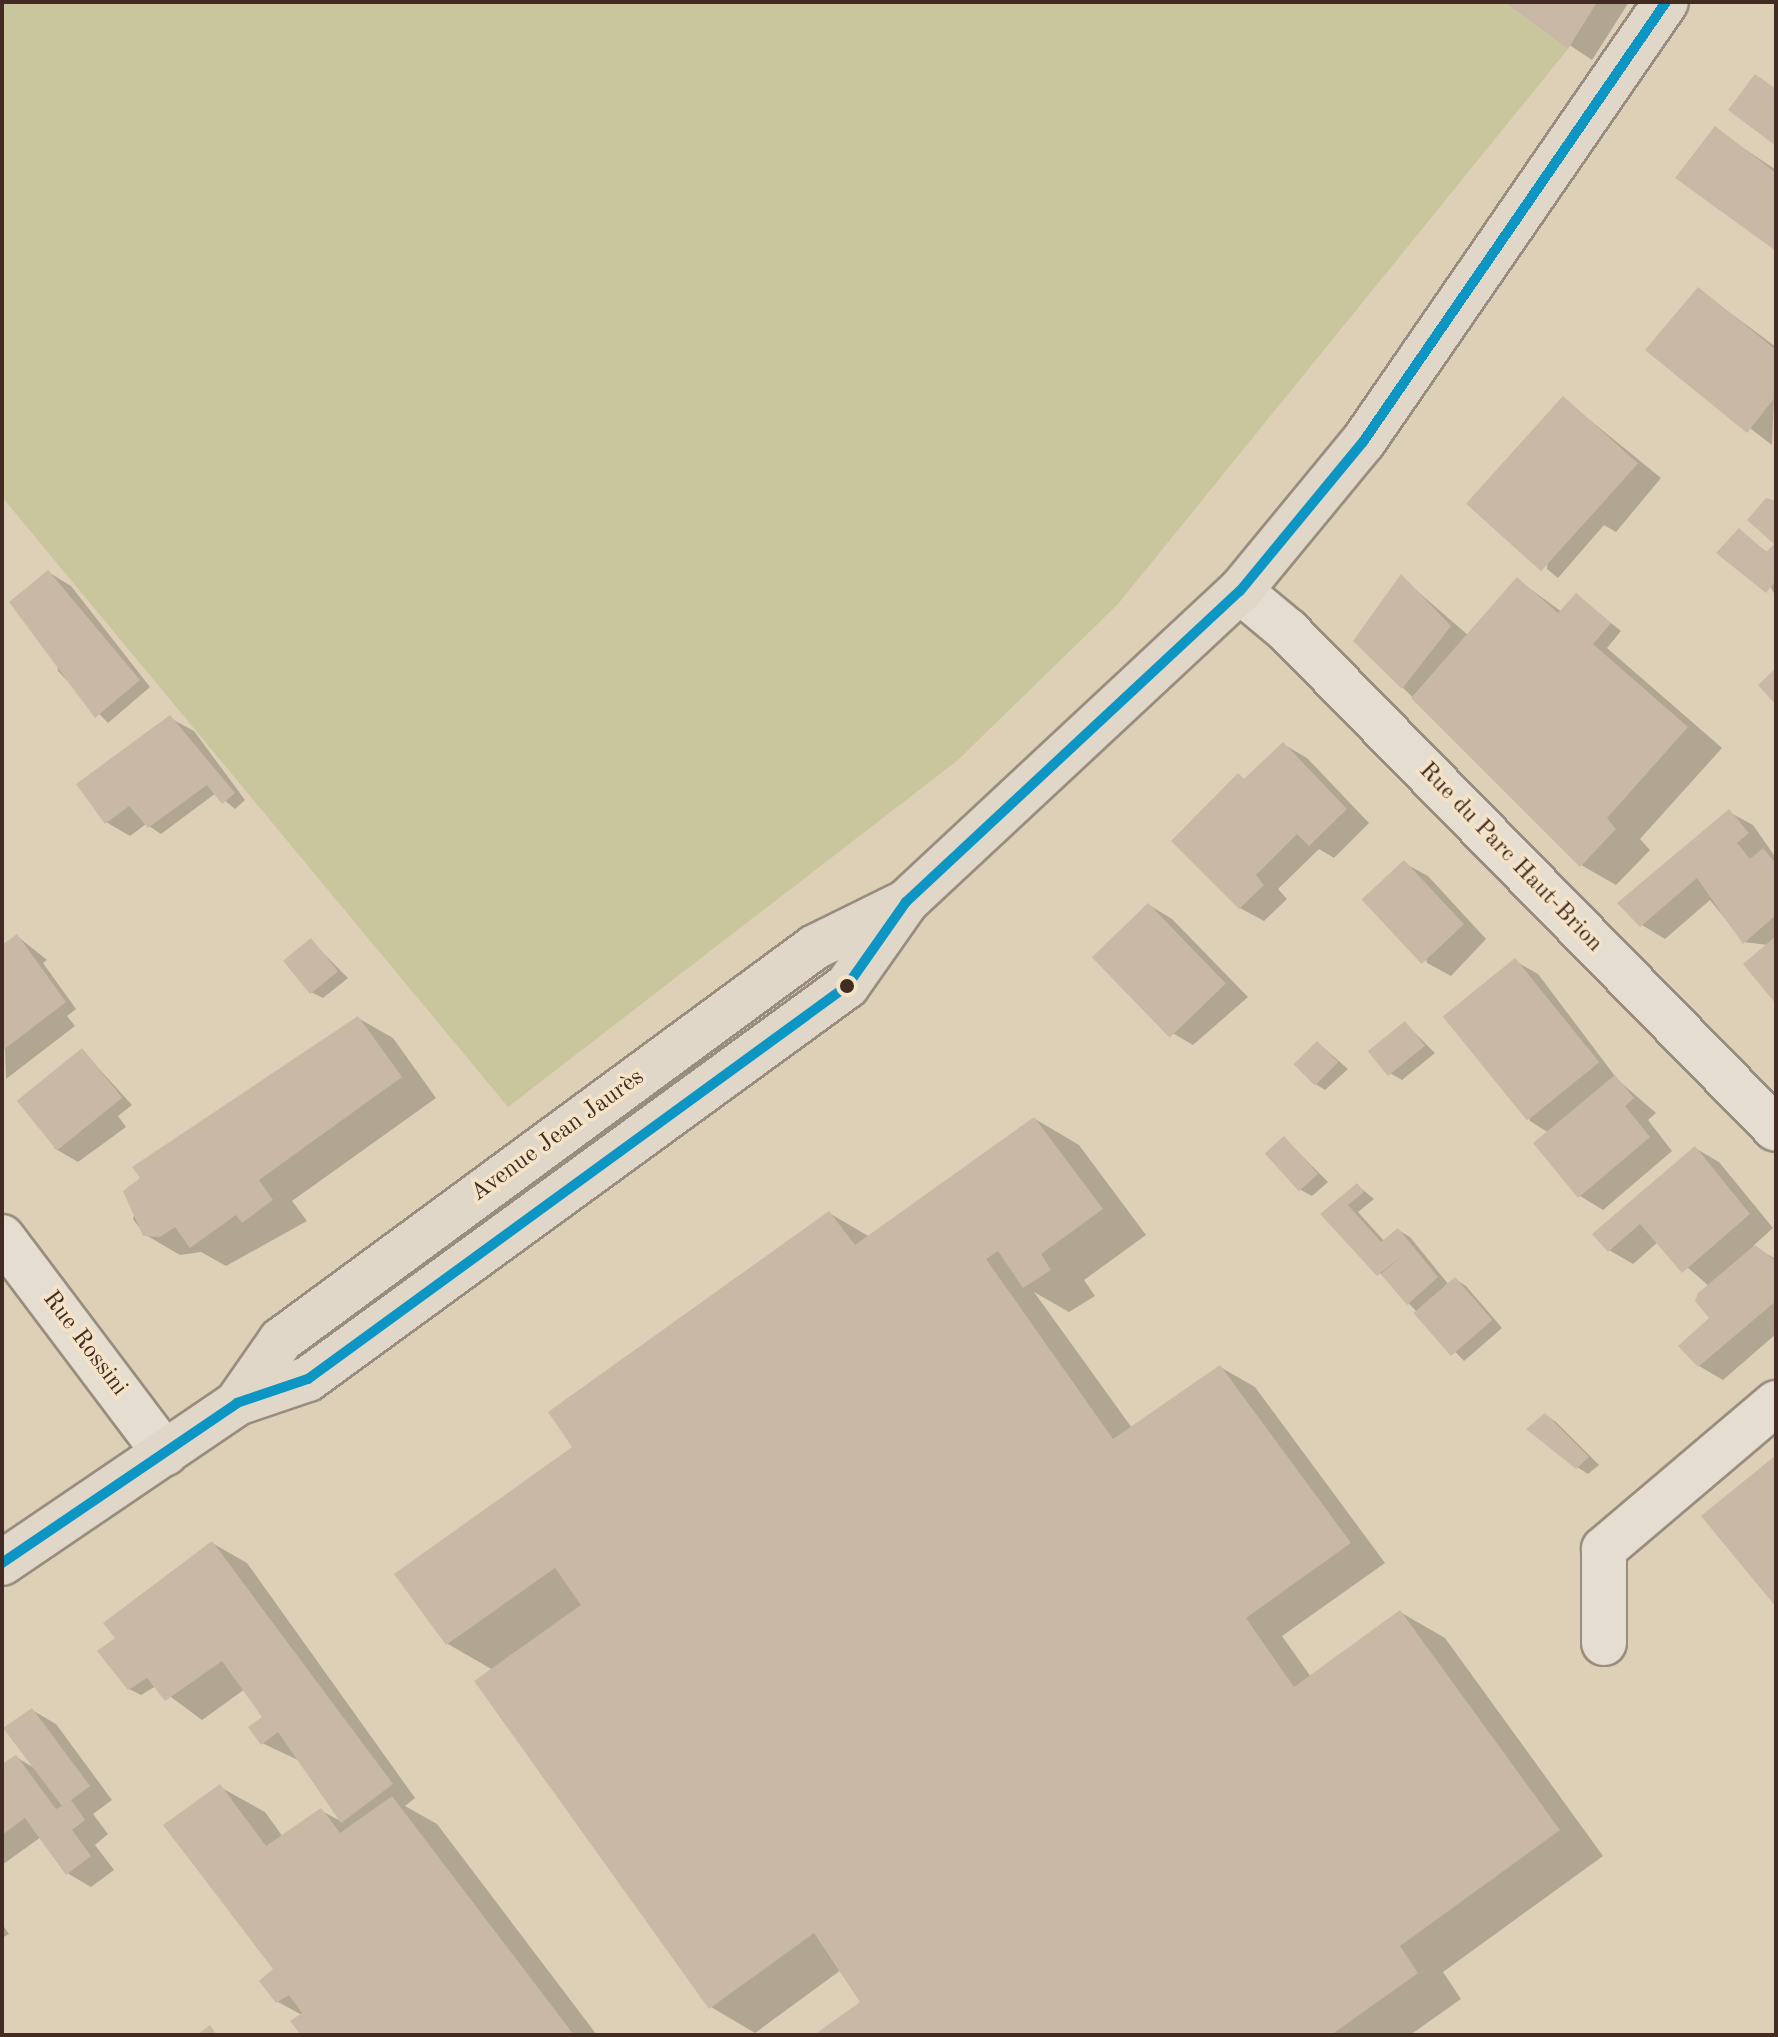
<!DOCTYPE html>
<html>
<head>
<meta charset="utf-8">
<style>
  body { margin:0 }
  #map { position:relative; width:1778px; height:2037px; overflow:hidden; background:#ded0b7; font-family:"Old Standard TT",serif }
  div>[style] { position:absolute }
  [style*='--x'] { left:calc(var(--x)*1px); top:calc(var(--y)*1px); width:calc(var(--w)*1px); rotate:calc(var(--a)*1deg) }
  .green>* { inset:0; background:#c9c69d }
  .shadow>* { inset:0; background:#0003 }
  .building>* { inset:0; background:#c9b8a5; transform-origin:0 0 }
  .roads { filter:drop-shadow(2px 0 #988d7e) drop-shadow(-2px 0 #988d7e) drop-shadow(0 2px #988d7e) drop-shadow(0 -2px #988d7e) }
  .street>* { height:44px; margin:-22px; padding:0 22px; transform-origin:22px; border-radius:22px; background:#e4ddd0 }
  .primary>* { height:44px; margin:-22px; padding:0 22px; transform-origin:22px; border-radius:22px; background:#e0d7c9 }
  .bus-1>* { height:10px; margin:-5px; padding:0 5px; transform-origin:5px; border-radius:5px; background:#0d96c3 }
  .dots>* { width:22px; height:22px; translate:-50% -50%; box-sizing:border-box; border:4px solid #f4e3c6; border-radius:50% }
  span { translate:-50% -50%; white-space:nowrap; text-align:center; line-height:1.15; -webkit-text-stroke:7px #f4e3c6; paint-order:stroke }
  .street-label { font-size:24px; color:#412b22 }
  .frame { position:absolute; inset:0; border:4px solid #412b22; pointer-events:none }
</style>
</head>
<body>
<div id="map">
  <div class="green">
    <i style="clip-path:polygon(2px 2px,1504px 2px,1568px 49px,1118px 604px,958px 760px,508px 1107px,2px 497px)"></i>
  </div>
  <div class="shadow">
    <i style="clip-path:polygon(1506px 2px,1629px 2px,1592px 60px)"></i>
    <i style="clip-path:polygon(1715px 129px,1776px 170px,1776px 249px)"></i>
    <i style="clip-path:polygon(1698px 289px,1776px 347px,1772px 445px,1648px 350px)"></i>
    <i style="clip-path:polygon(1564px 399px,1661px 478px,1616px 532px,1604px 525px,1558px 578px,1547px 569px)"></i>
    <i style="clip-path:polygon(1740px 531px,1768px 553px,1776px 544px,1776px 597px)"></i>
    <i style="clip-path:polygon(48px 572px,71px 586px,150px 687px,108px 723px,58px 671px)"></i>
    <i style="clip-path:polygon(1401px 577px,1469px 636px,1518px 580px,1562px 612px,1576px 595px,1621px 631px,1607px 648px,1722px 748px,1640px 839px,1650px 850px,1616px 885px,1581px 865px,1356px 641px)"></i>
    <i style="clip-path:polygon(170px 718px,194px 731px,245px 800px,235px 809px,216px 793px,161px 834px,146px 824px,130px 836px,106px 822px)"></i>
    <i style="clip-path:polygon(1283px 744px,1307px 758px,1369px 823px,1334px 858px,1319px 849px,1278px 889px,1287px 899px,1264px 921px,1240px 908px)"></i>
    <i style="clip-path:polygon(1729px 812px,1753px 825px,1776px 858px,1776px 1001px,1768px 945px,1744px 942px,1710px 900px,1665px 939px,1642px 925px)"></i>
    <i style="clip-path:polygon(1404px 863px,1428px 876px,1486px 939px,1451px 976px,1427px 963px)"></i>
    <i style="clip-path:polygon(1149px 905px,1172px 919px,1248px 997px,1193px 1045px,1169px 1031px)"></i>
    <i style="clip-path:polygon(17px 936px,47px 960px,43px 963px,76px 1009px,67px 1016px,75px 1026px,6px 1079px,2px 948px)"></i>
    <i style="clip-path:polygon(311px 941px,348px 978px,323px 998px,311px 992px)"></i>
    <i style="clip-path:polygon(1515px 961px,1538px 974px,1618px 1080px,1656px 1113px,1648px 1120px,1672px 1151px,1603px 1210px,1580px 1196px,1549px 1133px,1530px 1121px)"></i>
    <i style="clip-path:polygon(358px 1018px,393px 1038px,436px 1098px,292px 1201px,307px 1221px,226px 1266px,201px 1252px,180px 1255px,144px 1234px,133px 1219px,137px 1205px)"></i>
    <i style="clip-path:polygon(1406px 1024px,1435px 1053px,1402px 1080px,1390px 1073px)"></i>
    <i style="clip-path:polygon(1318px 1043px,1348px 1069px,1325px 1090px,1314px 1083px)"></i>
    <i style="clip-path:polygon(82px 1050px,132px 1105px,118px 1116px,126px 1127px,78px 1162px,54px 1148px)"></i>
    <i style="clip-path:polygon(1035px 1119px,1079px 1145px,1146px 1235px,1084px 1280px,1095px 1296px,1069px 1312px,1034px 1292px,1132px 1428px,1220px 1367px,1255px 1387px,1385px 1563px,1282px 1636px,1311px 1677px,1400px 1612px,1445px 1638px,1603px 1856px,1443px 1972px,1461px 1999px,1410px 2035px,817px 2035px,863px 2002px,841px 1970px,755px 2033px,711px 2007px,493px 1670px,448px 1644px,396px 1574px,575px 1448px,829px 1213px,870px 1237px)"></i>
    <i style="clip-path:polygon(1284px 1138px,1328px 1182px,1312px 1196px,1301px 1190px)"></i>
    <i style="clip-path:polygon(1695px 1148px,1719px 1162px,1773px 1228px,1753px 1246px,1776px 1259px,1776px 1334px,1723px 1380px,1699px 1366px,1712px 1318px,1709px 1286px,1658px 1242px,1633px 1264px,1609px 1250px)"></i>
    <i style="clip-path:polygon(1357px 1185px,1374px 1199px,1358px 1212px,1385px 1242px,1398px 1230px,1410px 1237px,1449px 1285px,1455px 1279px,1466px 1286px,1502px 1328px,1464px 1361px,1323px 1214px)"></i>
    <i style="clip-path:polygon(1545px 1415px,1556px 1422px,1599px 1465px,1588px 1474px,1577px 1467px)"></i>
    <i style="clip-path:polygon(212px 1543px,247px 1563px,415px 1798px,405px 1806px,437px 1824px,597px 2035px,304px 2035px,302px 2015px,278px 2002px,275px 1969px,220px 1787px,265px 1812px,283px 1837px,322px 1811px,344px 1823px,300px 1761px,262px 1743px,265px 1718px,245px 1689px,202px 1720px,156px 1686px,141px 1695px,129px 1689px,118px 1639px)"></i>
    <i style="clip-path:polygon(32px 1710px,56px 1724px,112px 1800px,93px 1814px,108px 1834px,95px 1845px,114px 1870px,91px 1887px,67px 1873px,41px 1837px,2px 1865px,2px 1767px,16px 1757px,36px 1769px)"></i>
    <i style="clip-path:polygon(2px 1924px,9px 1934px,2px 1938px)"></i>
  </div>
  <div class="building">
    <i style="clip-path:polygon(1504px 2px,1597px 2px,1568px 49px)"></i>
    <i style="clip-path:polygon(1755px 74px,1776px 89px,1776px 146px,1728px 110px)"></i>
    <i style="clip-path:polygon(1715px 126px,1776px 173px,1776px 251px,1675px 178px)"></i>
    <i style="clip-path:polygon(1698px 287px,1776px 350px,1776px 396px,1747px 433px,1645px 350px)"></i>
    <i style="left:1563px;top:396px;width:101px;height:145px;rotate:42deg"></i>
    <i style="clip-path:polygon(1766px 498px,1776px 501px,1776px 581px,1766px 593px,1716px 553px,1739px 528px,1766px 552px,1774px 544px,1747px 520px)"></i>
    <i style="clip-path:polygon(48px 570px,140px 680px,95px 718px,9px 602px)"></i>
    <i style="clip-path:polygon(1401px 574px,1451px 626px,1402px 689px,1353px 641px)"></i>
    <i style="clip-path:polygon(1517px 577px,1558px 613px,1576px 593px,1611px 623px,1593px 644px,1688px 727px,1607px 818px,1616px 829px,1580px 867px,1411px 698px)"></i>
    <i style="clip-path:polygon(1776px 668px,1776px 705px,1758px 685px)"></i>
    <i style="clip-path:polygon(170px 715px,235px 793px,222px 804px,207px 785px,148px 828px,129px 806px,105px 824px,76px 784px)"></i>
    <i style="clip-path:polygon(1283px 742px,1347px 809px,1309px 846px,1297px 834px,1256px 875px,1264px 885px,1239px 909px,1171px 841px,1238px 773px,1244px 779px)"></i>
    <i style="clip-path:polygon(1729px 809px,1749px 833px,1737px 843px,1750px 859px,1763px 848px,1776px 864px,1776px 915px,1743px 944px,1697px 878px,1640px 927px,1617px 903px)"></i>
    <i style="left:1404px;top:860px;width:88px;height:58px;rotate:47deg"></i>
    <i style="left:1148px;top:903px;width:112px;height:78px;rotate:46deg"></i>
    <i style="clip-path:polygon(17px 934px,66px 1002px,2px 1051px,2px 945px)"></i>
    <i style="clip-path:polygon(1776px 936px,1776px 1004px,1743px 964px)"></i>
    <i style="left:311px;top:938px;width:43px;height:36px;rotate:51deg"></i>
    <i style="left:1515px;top:958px;width:134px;height:93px;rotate:51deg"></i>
    <i style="clip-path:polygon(358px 1016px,402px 1077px,259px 1180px,273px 1200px,242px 1223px,236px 1215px,190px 1248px,175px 1227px,160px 1237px,143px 1236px,123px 1191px,140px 1178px,132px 1167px)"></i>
    <i style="left:1405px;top:1021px;width:32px;height:48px;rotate:51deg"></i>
    <i style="left:1317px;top:1041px;width:30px;height:33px;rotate:45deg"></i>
    <i style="left:82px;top:1048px;width:64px;height:84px;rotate:51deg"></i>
    <i style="clip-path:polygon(1615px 1075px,1634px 1098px,1625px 1106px,1650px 1137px,1578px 1198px,1533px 1143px)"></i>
    <i style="clip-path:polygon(1034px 1117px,1103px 1209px,1041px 1254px,1051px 1270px,1023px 1288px,998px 1251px,986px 1259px,1113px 1439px,1220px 1365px,1351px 1543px,1246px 1618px,1294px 1687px,1400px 1610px,1560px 1830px,1400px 1946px,1418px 1973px,1331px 2035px,814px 2035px,860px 2002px,814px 1933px,709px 2009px,474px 1681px,581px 1605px,555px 1568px,446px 1645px,394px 1574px,572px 1447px,548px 1412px,829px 1211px,855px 1245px)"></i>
    <i style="left:1284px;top:1136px;width:51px;height:26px;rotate:48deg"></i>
    <i style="clip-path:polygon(1695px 1146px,1750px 1214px,1682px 1273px,1640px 1224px,1608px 1252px,1592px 1234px)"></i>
    <i style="clip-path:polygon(1357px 1183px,1364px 1192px,1348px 1205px,1381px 1242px,1398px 1228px,1438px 1277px,1407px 1305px,1381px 1274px,1407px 1252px,1377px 1276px,1320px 1214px)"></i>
    <i style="clip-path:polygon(1755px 1245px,1776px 1261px,1776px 1301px,1698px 1367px,1678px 1346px,1709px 1318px,1695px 1301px,1698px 1293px)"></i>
    <i style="left:1455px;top:1277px;width:57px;height:55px;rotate:49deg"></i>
    <i style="clip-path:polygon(1545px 1413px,1589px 1457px,1576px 1469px,1526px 1429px)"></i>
    <i style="clip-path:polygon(1776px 1455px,1776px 1607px,1701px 1516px)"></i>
    <i style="clip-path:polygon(212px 1541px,393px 1784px,341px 1823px,278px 1732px,261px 1745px,248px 1727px,262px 1717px,222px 1661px,165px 1701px,147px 1678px,128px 1690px,97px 1651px,115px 1638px,103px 1623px)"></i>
    <i style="clip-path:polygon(32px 1708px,90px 1786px,71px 1800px,85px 1820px,72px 1830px,91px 1856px,66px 1875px,25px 1818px,2px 1835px,2px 1764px,16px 1755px,56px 1809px,62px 1806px,3px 1728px)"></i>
    <i style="clip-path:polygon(220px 1784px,266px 1846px,321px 1808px,340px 1833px,392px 1796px,574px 2035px,301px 2035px,290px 2021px,302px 2013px,289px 1995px,276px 2003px,259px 1981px,273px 1969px,163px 1825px)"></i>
    <i style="clip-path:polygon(210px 2025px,217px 2035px,197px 2035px)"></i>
  </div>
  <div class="roads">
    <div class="street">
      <i style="--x:1240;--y:591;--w:62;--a:39.8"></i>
      <i style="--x:1288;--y:631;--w:697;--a:45.58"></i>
      <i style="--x:2;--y:1237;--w:271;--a:53"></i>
      <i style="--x:1604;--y:1643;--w:94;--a:-90"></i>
      <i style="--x:1604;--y:1549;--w:226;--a:-40.3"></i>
    </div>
    <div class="primary">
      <i style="--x:237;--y:1403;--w:77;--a:-55.1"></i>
      <i style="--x:281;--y:1340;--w:663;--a:-36.35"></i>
      <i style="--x:815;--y:947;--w:95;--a:-26.3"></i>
      <i style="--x:2;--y:1563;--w:284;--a:-34.2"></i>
      <i style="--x:237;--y:1403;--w:75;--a:-18.7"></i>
      <i style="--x:308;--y:1379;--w:667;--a:-36.1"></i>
      <i style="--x:847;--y:986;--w:103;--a:-54.9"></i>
      <i style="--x:906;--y:902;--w:456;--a:-43"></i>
      <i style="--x:1240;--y:591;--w:193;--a:-50.5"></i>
      <i style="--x:1363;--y:442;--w:534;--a:-55.45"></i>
    </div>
  </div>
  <div class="bus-1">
    <i style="--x:2;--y:1563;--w:284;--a:-34.2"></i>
    <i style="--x:237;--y:1403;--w:75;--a:-18.7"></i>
    <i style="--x:308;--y:1379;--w:667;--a:-36.1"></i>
    <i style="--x:847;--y:986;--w:103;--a:-54.9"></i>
    <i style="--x:906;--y:902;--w:456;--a:-43"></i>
    <i style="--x:1240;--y:591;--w:193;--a:-50.5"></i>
    <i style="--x:1363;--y:442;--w:534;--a:-55.45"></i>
  </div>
  <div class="dots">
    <i style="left:847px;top:986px;background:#412b22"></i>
  </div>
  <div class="street-label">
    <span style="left:1510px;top:858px;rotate:46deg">Rue du Parc Haut-Brion</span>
    <span style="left:558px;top:1136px;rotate:-36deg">Avenue Jean Jaurès</span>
    <span style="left:84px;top:1344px;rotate:53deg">Rue Rossini</span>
  </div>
  <div class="frame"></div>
</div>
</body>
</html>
